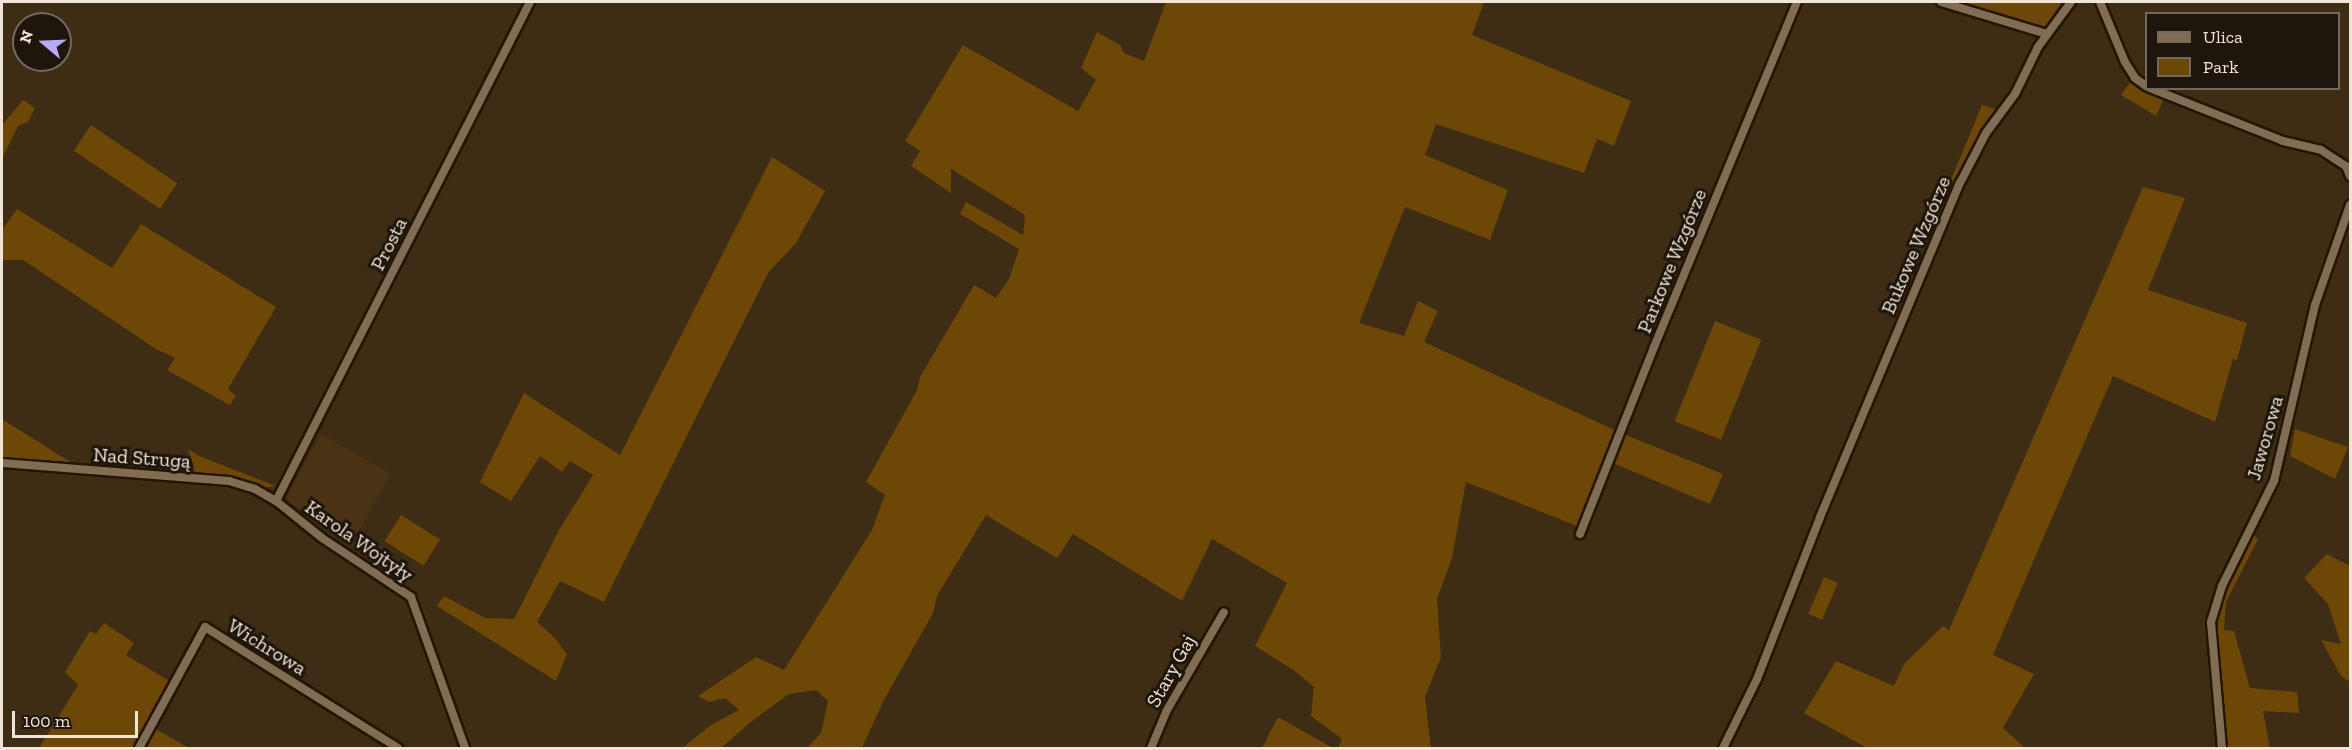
<!DOCTYPE html>
<html>
<head>
<meta charset="utf-8">
<style>
  body { margin:0 }
  #map { position:relative; width:2352px; height:750px; overflow:hidden; background:#3e2c14; font-family:"Zilla Slab",serif }
  div>[style] { position:absolute }
  [style*='--x'] { left:calc(var(--x)*1px); top:calc(var(--y)*1px); width:calc(var(--w)*1px); rotate:calc(var(--a)*1deg) }
  .built>* { inset:0; background:#493314 }
  .green>* { inset:0; background:#6c4706; transform-origin:0 0 }
  .roads { filter:drop-shadow(2px 0 #241400) drop-shadow(-2px 0 #241400) drop-shadow(0 2px #241400) drop-shadow(0 -2px #241400) }
  .minor>* { height:8px; margin:-4px; padding:0 4px; transform-origin:4px; border-radius:4px; background:#816d53 }
  span { translate:-50% -50%; white-space:nowrap; text-align:center; line-height:1.15; -webkit-text-stroke:6px #1e160c; paint-order:stroke }
  .street-label { font-size:20px; color:#f0e5d7 }
  .frame { position:absolute; inset:0; border:3px solid #f0e5d7; pointer-events:none }
  .legend { position:absolute; left:2145px; top:12px; width:195px; height:78px; box-sizing:border-box; background:#1e160c; border:2px solid #72695d; margin:0; padding:8px 10px; list-style:none; font-size:18px; color:#f0e5d7 }
  .legend li { display:flex; align-items:center; gap:12px; height:30px }
  .legend b { width:30px; border:2px solid #72695d }
  .north { position:absolute; left:12px; top:12px; width:60px; height:60px; box-sizing:border-box; background:#1e160c; border:2px solid #72695d; border-radius:50%; rotate:289deg; font-size:16px; font-weight:700; line-height:24px; text-align:center; color:#f0e5d7 }
  .north::after { content:''; display:block; margin:auto; width:21px; height:27px; background:#b7abf7; clip-path:polygon(50% 0,100% 100%,50% 72%,0 100%) }
  .scale { position:absolute; left:12px; top:711px; width:126px; height:27px; box-sizing:border-box; border:3px solid #f0e5d7; border-top:0; padding-left:8px; font-size:18px; line-height:21px; white-space:nowrap; color:#f0e5d7; -webkit-text-stroke:4px #1e160c; paint-order:stroke }
</style>
</head>
<body>
<div id="map">
  <div class="built">
    <i style="clip-path:polygon(321px 434px,391px 474px,354px 539px,289px 502px,287px 495px)"></i>
  </div>
  <div class="green">
    <i style="clip-path:polygon(1166px 2px,1484px 2px,1472px 35px,1631px 101px,1614px 146px,1597px 139px,1584px 173px,1436px 124px,1425px 155px,1508px 190px,1490px 240px,1405px 207px,1359px 323px,1404px 336px,1418px 301px,1438px 311px,1424px 342px,1621px 433px,1723px 474px,1710px 504px,1613px 463px,1587px 530px,1466px 482px,1452px 558px,1437px 599px,1441px 657px,1425px 697px,1431px 748px,1338px 748px,1342px 739px,1311px 716px,1314px 687px,1295px 671px,1255px 646px,1287px 583px,1212px 539px,1182px 601px,1073px 534px,1057px 558px,986px 515px,937px 596px,933px 613px,884px 700px,862px 748px,807px 748px,821px 733px,828px 701px,816px 690px,789px 694px,752px 721px,721px 748px,682px 748px,711px 725px,739px 710px,725px 698px,709px 702px,698px 696px,756px 657px,784px 670px,872px 530px,885px 495px,866px 482px,917px 390px,920px 377px,974px 285px,996px 298px,1009px 279px,1019px 249px,960px 214px,966px 202px,1023px 235px,1025px 215px,951px 169px,951px 193px,911px 166px,920px 151px,905px 141px,963px 45px,1078px 111px,1096px 80px,1081px 68px,1097px 32px,1120px 45px,1124px 53px,1144px 61px)"></i>
    <i style="clip-path:polygon(1952px 2px,2059px 2px,2064px 7px,2045px 28px)"></i>
    <i style="clip-path:polygon(2132px 79px,2143px 90px,2164px 98px,2156px 116px,2121px 95px)"></i>
    <i style="clip-path:polygon(23px 100px,35px 108px,28px 122px,18px 126px,2px 159px,2px 125px)"></i>
    <i style="clip-path:polygon(1982px 105px,1999px 110px,1963px 169px,1939px 220px,1935px 218px)"></i>
    <i style="left:91px;top:125px;width:104px;height:31px;rotate:34deg"></i>
    <i style="clip-path:polygon(772px 157px,825px 191px,796px 243px,768px 273px,604px 602px,560px 581px,537px 622px,554px 637px,567px 654px,556px 681px,437px 606px,444px 596px,485px 618px,514px 619px,559px 530px,593px 475px,570px 461px,562px 472px,540px 456px,511px 501px,480px 482px,524px 393px,620px 455px)"></i>
    <i style="clip-path:polygon(2143px 187px,2185px 198px,2148px 290px,2247px 323px,2237px 360px,2233px 359px,2215px 422px,2113px 376px,1993px 655px,2034px 674px,2003px 728px,2023px 746px,2020px 748px,1867px 748px,1804px 713px,1836px 661px,1894px 686px,1904px 664px,1943px 626px,1949px 630px)"></i>
    <i style="clip-path:polygon(17px 209px,112px 268px,141px 224px,276px 307px,228px 389px,236px 396px,230px 405px,167px 370px,175px 358px,156px 349px,23px 260px,2px 260px,2px 230px)"></i>
    <i style="left:1715px;top:321px;width:50px;height:108px;rotate:22deg"></i>
    <i style="clip-path:polygon(2px 419px,72px 463px,2px 459px)"></i>
    <i style="clip-path:polygon(2295px 429px,2348px 447px,2335px 479px,2290px 456px)"></i>
    <i style="clip-path:polygon(188px 449px,199px 456px,276px 486px,262px 488px,235px 479px,195px 474px)"></i>
    <i style="left:401px;top:515px;width:46px;height:31px;rotate:32deg"></i>
    <i style="clip-path:polygon(2253px 534px,2258px 539px,2226px 602px,2224px 630px,2234px 631px,2250px 688px,2297px 692px,2299px 713px,2263px 711px,2270px 748px,2227px 748px,2217px 631px,2220px 605px)"></i>
    <i style="clip-path:polygon(2327px 554px,2350px 566px,2350px 682px,2341px 676px,2321px 640px,2341px 644px,2328px 604px,2304px 578px)"></i>
    <i style="left:1824px;top:577px;width:15px;height:40px;rotate:23deg"></i>
    <i style="clip-path:polygon(104px 623px,134px 643px,126px 655px,171px 682px,135px 748px,39px 748px,78px 685px,65px 672px,90px 631px,96px 634px)"></i>
    <i style="clip-path:polygon(1278px 717px,1333px 748px,1262px 748px)"></i>
    <i style="clip-path:polygon(156px 729px,189px 748px,143px 748px,151px 732px)"></i>
  </div>
  <div class="roads">
    <div class="minor">
      <i style="--x:1941;--y:2;--w:111;--a:16.8"></i>
      <i style="--x:2100;--y:2;--w:65;--a:67.4"></i>
      <i style="--x:2125;--y:62;--w:19;--a:58"></i>
      <i style="--x:2135;--y:78;--w:14;--a:36"></i>
      <i style="--x:2150;--y:88;--w:143;--a:21.7"></i>
      <i style="--x:2283;--y:141;--w:39;--a:13"></i>
      <i style="--x:2321;--y:150;--w:30;--a:33"></i>
      <i style="--x:2346;--y:166;--w:11;--a:68"></i>
      <i style="--x:2;--y:463;--w:228;--a:4.5"></i>
      <i style="--x:229;--y:481;--w:27;--a:17"></i>
      <i style="--x:255;--y:489;--w:24;--a:30"></i>
      <i style="--x:276;--y:501;--w:59;--a:38.8"></i>
      <i style="--x:322;--y:538;--w:107;--a:33.5"></i>
      <i style="--x:411;--y:597;--w:160;--a:70.3"></i>
      <i style="--x:276;--y:501;--w:560;--a:-63.02"></i>
      <i style="--x:1580;--y:534;--w:201;--a:-68.4"></i>
      <i style="--x:1654;--y:347;--w:373;--a:-67.5"></i>
      <i style="--x:139;--y:748;--w:138;--a:-61.4"></i>
      <i style="--x:205;--y:627;--w:228;--a:32.1"></i>
      <i style="--x:1151;--y:748;--w:41;--a:-67.2"></i>
      <i style="--x:1167;--y:710;--w:113;--a:-59.8"></i>
      <i style="--x:1723;--y:748;--w:77;--a:-63.8"></i>
      <i style="--x:1757;--y:679;--w:174;--a:-68.7"></i>
      <i style="--x:1820;--y:517;--w:362;--a:-67.3"></i>
      <i style="--x:1960;--y:183;--w:56;--a:-62.5"></i>
      <i style="--x:1986;--y:133;--w:49;--a:-53.4"></i>
      <i style="--x:2015;--y:94;--w:52;--a:-63.9"></i>
      <i style="--x:2038;--y:47;--w:56;--a:-53.7"></i>
      <i style="--x:2222;--y:748;--w:126;--a:-95"></i>
      <i style="--x:2211;--y:622;--w:38;--a:-73"></i>
      <i style="--x:2222;--y:586;--w:117;--a:-63.7"></i>
      <i style="--x:2274;--y:481;--w:181;--a:-76.9"></i>
      <i style="--x:2315;--y:305;--w:106;--a:-70.7"></i>
    </div>
  </div>
  <div class="street-label">
    <span style="left:389px;top:244px;rotate:-63deg">Prosta</span>
    <span style="left:1916px;top:245px;rotate:-67deg">Bukowe Wzgórze</span>
    <span style="left:1672px;top:261px;rotate:-68deg">Parkowe Wzgórze</span>
    <span style="left:2265px;top:438px;rotate:-74deg">Jaworowa</span>
    <span style="left:142px;top:458px;rotate:4deg">Nad Strugą</span>
    <span style="left:359px;top:541px;rotate:35deg">Karola Wojtyły</span>
    <span style="left:267px;top:647px;rotate:32deg">Wichrowa</span>
    <span style="left:1171px;top:671px;rotate:-61deg">Stary Gaj</span>
  </div>
  <div class="frame"></div>
  <ul class="legend">
  <li><b style="height:8px;background:#816d53"></b>Ulica</li>
  <li><b style="height:16px;background:#6c4706"></b>Park</li>
  </ul>
  <div class="north">N</div>
  <div class="scale">100 m</div>
</div>
</body>
</html>
